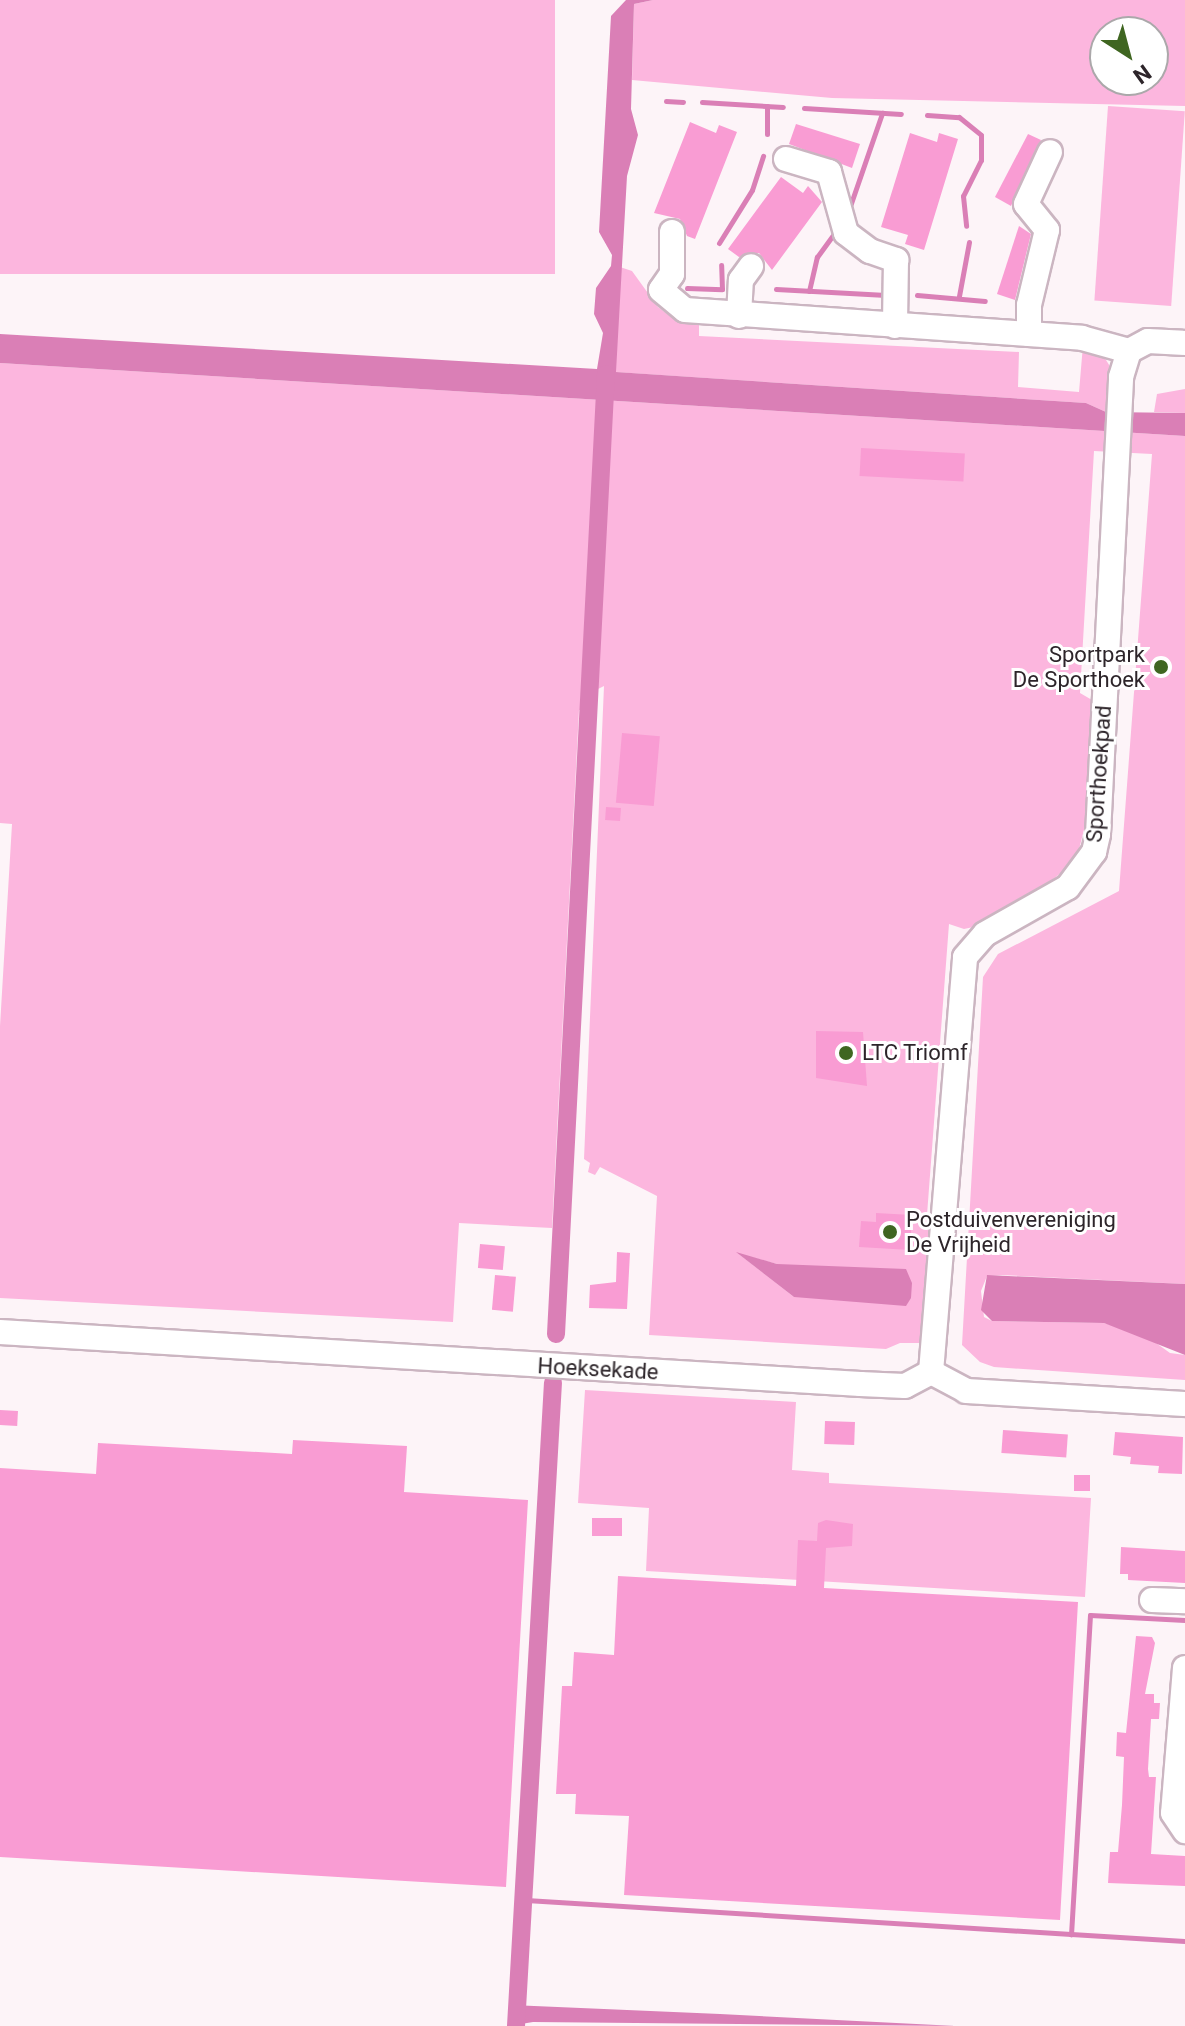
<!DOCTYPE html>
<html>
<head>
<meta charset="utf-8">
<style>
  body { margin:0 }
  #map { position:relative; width:1185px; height:2026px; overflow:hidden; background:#fdf4f8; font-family:Roboto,sans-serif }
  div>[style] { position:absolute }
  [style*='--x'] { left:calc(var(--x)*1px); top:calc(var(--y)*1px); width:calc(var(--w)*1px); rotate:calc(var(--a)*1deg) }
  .green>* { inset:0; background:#fcb6de; transform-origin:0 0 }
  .water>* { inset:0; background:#da7fb6 }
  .stream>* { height:5px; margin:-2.5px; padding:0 2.5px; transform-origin:2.5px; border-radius:2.5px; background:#da7fb6 }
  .canal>* { height:18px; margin:-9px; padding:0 9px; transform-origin:9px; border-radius:9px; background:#da7fb6 }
  .building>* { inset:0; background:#f99cd3; transform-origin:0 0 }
  .roads { filter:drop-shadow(2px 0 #cbb5c1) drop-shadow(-2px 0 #cbb5c1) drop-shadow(0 2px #cbb5c1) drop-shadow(0 -2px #cbb5c1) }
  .minor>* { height:24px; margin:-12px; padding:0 12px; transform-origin:12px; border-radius:12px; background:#fff }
  .dots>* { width:22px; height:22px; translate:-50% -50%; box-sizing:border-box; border:4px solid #fff; border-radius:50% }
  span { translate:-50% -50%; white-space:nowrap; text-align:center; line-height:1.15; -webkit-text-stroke:6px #fff; paint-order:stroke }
  .poi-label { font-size:22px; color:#2d252a }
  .right { translate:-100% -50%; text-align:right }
  .left { translate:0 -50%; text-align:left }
  .street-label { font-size:22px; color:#2d252a }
  .north { position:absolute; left:1089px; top:16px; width:80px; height:80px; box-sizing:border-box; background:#fff; border:2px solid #aba8aa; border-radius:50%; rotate:144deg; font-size:22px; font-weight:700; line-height:32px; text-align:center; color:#2d252a }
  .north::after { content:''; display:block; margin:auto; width:28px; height:36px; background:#3f6621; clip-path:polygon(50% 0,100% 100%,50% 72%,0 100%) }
</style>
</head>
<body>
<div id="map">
  <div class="green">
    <i style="left:0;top:0;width:555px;height:274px"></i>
    <i style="clip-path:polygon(evenodd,653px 0,1185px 0,1185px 106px,832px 98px,632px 80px,634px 4px,653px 0,1105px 32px,1153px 32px,1153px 80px,1105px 80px,1105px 32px)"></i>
    <i style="left:1108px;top:106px;width:77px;height:195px;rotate:4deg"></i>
    <i style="clip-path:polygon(620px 267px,632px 271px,658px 307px,674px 319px,699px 321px,699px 336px,1019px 352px,1018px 387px,1079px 392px,1083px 345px,1101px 352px,1111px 368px,1106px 412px,1086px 403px,615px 372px)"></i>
    <i style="clip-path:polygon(evenodd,0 363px,1185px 436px,1185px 1284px,1002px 1275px,987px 1276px,981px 1291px,984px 1317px,992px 1321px,1104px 1323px,1145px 1335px,1170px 1353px,1185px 1355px,1185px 1380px,994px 1367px,980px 1362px,962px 1345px,983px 977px,998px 954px,1119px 891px,1152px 454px,1094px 451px,1080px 693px,1092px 700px,1094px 710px,1087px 818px,1076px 861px,1023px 903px,978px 926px,964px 929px,949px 924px,927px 1215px,934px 1223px,930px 1343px,900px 1343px,886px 1349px,649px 1335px,657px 1196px,600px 1167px,595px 1175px,588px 1172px,590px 1163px,584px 1159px,604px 686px,596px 690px,595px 711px,579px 710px,552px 1228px,459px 1223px,453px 1322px,0 1298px,0 1026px,12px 824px,0 823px,0 363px,739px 1254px,777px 1264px,794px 1297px,739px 1254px)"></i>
    <i style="clip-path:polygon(1185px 389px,1185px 413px,1154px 412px,1157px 394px)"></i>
    <i style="clip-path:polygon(585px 1390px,796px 1402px,792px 1470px,829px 1473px,829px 1483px,1091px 1498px,1085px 1597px,646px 1571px,649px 1508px,578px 1503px)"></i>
  </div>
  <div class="water">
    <i style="clip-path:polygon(626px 0,653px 0,634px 4px,631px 109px,638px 135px,627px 176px,616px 372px,1086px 403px,1106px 412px,1185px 413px,1185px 436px,0 363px,0 334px,597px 369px,603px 333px,594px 314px,596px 288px,611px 266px,612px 255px,599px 232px,611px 16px)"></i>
    <i style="clip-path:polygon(736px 1252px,777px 1264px,906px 1269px,912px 1283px,911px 1298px,906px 1306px,794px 1297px)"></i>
    <i style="clip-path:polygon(987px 1275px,1185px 1284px,1185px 1355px,1104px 1323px,992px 1321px,981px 1310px)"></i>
    <i style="clip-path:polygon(511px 2005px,720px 2014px,956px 2026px,533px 2022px,509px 2026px)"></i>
  </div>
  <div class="stream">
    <i style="--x:666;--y:101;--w:17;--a:3"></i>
    <i style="--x:702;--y:102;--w:81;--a:3.5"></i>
    <i style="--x:804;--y:108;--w:97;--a:3.5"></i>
    <i style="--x:927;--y:115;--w:32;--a:4"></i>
    <i style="--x:959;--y:117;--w:28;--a:39"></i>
    <i style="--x:981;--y:135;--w:25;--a:90"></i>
    <i style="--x:981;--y:160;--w:40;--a:116.6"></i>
    <i style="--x:963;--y:196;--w:30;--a:84"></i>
    <i style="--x:767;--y:134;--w:28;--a:-90"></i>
    <i style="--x:848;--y:212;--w:105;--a:-71"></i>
    <i style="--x:719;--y:243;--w:62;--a:-58.1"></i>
    <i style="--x:752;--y:190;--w:36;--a:-72"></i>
    <i style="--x:687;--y:288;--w:35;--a:2"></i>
    <i style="--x:722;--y:289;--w:24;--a:-92"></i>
    <i style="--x:776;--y:289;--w:110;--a:3.1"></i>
    <i style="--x:809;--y:291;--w:35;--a:-77"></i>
    <i style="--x:817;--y:257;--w:26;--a:-54"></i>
    <i style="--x:917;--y:295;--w:68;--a:5"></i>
    <i style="--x:959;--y:296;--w:55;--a:-79.5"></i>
    <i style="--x:1185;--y:1620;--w:95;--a:-177"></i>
    <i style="--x:1090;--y:1615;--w:320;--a:93.4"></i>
    <i style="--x:1071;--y:1934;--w:114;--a:3.5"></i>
    <i style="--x:526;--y:1900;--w:546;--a:3.57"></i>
  </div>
  <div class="canal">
    <i style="--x:556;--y:1334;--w:961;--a:-87.02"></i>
    <i style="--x:516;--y:2026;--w:644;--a:-86.71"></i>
  </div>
  <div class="building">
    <i style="clip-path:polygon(690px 122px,716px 133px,719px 125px,737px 132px,695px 239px,687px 236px,680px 219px,654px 213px)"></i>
    <i style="clip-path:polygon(796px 124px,860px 144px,852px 168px,789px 144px)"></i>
    <i style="clip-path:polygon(910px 133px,937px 142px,939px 133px,958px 139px,924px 250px,905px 244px,908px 235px,881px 227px)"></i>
    <i style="clip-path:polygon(1028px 134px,1041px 140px,1011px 206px,995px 197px)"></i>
    <i style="clip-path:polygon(781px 177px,803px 193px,808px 186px,822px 202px,772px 270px,759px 253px,739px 257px,728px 249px)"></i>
    <i style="clip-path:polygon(1019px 226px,1031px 234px,1015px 300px,997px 294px)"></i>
    <i style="left:861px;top:448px;width:104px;height:28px;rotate:3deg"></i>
    <i style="left:622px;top:733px;width:38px;height:70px;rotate:5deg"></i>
    <i style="left:606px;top:807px;width:15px;height:13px;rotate:4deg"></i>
    <i style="clip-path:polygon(816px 1031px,863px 1032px,867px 1086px,816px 1078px)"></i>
    <i style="clip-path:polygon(876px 1213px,912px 1215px,910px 1250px,859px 1247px,861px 1221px,876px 1222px)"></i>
    <i style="left:480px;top:1244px;width:25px;height:24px;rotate:5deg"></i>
    <i style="clip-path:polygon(617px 1252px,630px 1253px,627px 1309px,589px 1308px,590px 1285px,616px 1282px)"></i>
    <i style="left:495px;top:1275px;width:21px;height:35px;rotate:5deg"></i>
    <i style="left:0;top:1410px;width:18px;height:15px;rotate:3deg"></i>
    <i style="left:825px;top:1421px;width:30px;height:23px;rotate:2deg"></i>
    <i style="left:1003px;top:1430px;width:65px;height:23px;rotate:4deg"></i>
    <i style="clip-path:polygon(1115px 1432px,1183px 1437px,1182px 1474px,1158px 1473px,1159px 1466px,1130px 1464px,1131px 1457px,1113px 1455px)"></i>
    <i style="clip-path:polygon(293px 1440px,407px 1446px,404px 1492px,528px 1500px,506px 1887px,0 1857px,0 1468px,96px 1474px,98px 1443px,292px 1454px)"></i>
    <i style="left:1074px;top:1475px;width:16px;height:16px"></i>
    <i style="left:592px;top:1518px;width:30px;height:18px"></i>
    <i style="clip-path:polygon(826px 1520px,853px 1524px,852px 1546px,826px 1548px,824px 1588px,1078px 1602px,1060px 1920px,624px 1895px,629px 1816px,575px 1814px,576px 1794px,556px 1794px,562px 1686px,572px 1686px,574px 1652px,614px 1655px,618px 1576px,796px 1586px,798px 1540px,817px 1541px,818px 1523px)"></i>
    <i style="clip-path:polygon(1121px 1547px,1185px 1551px,1185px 1583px,1128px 1580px,1128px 1574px,1120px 1574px)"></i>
    <i style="clip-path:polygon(1136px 1636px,1152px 1637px,1155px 1643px,1145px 1694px,1154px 1694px,1154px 1703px,1160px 1703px,1159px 1719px,1151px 1719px,1148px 1769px,1149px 1777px,1156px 1777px,1151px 1854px,1185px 1856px,1185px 1886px,1108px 1883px,1110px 1852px,1118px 1852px,1122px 1805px,1124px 1757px,1116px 1756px,1117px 1732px,1126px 1733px)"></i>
  </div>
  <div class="roads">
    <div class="minor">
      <i style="--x:786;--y:159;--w:45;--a:16.8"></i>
      <i style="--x:829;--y:172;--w:63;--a:74.4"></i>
      <i style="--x:846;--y:233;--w:30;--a:37"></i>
      <i style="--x:870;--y:251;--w:28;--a:19"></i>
      <i style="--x:896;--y:260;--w:66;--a:90.9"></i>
      <i style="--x:672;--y:232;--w:42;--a:90"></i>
      <i style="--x:672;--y:274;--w:19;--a:125"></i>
      <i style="--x:661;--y:290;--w:31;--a:40"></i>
      <i style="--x:685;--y:310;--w:398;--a:4"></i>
      <i style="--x:1082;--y:338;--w:49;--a:15.5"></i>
      <i style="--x:739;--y:316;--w:36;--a:-87"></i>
      <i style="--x:741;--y:280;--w:17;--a:-54"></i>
      <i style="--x:1029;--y:334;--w:29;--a:-90"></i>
      <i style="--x:1029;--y:305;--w:77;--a:-76.5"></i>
      <i style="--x:1047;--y:230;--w:33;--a:-129"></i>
      <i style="--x:1026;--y:204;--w:57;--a:-65.2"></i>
      <i style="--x:1129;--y:351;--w:21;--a:-28"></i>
      <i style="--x:1148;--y:341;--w:37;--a:3"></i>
      <i style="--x:0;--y:1332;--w:862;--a:3.46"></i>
      <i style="--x:860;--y:1384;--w:45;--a:2.5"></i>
      <i style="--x:905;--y:1386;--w:30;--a:-28"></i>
      <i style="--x:931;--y:1372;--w:416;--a:-85.3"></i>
      <i style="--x:965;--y:957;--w:30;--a:-49"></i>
      <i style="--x:985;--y:934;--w:95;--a:-29.5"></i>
      <i style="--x:1068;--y:887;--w:44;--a:-53.4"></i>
      <i style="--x:1094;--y:852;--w:18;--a:-77"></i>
      <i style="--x:1098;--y:834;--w:458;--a:-87.1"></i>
      <i style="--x:1121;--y:377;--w:27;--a:-73"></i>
      <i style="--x:931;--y:1372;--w:40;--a:28"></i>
      <i style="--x:966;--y:1391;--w:219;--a:3.4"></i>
      <i style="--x:1152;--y:1600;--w:33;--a:2"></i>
      <i style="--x:1185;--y:1668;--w:145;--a:94.7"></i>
      <i style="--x:1173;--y:1813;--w:22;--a:56"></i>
    </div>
  </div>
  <div class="dots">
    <i style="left:1161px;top:667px;background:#3f6621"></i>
    <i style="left:846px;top:1053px;background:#3f6621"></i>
    <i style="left:890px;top:1232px;background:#3f6621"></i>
  </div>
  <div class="poi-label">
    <span class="right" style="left:1145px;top:667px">Sportpark<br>De Sporthoek</span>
    <span class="left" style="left:862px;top:1053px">LTC Triomf</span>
    <span class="left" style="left:906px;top:1232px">Postduivenvereniging<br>De Vrijheid</span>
  </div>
  <div class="street-label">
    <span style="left:1099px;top:774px;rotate:-86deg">Sporthoekpad</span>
    <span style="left:598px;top:1369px;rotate:3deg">Hoeksekade</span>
  </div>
  <div class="north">N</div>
</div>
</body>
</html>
